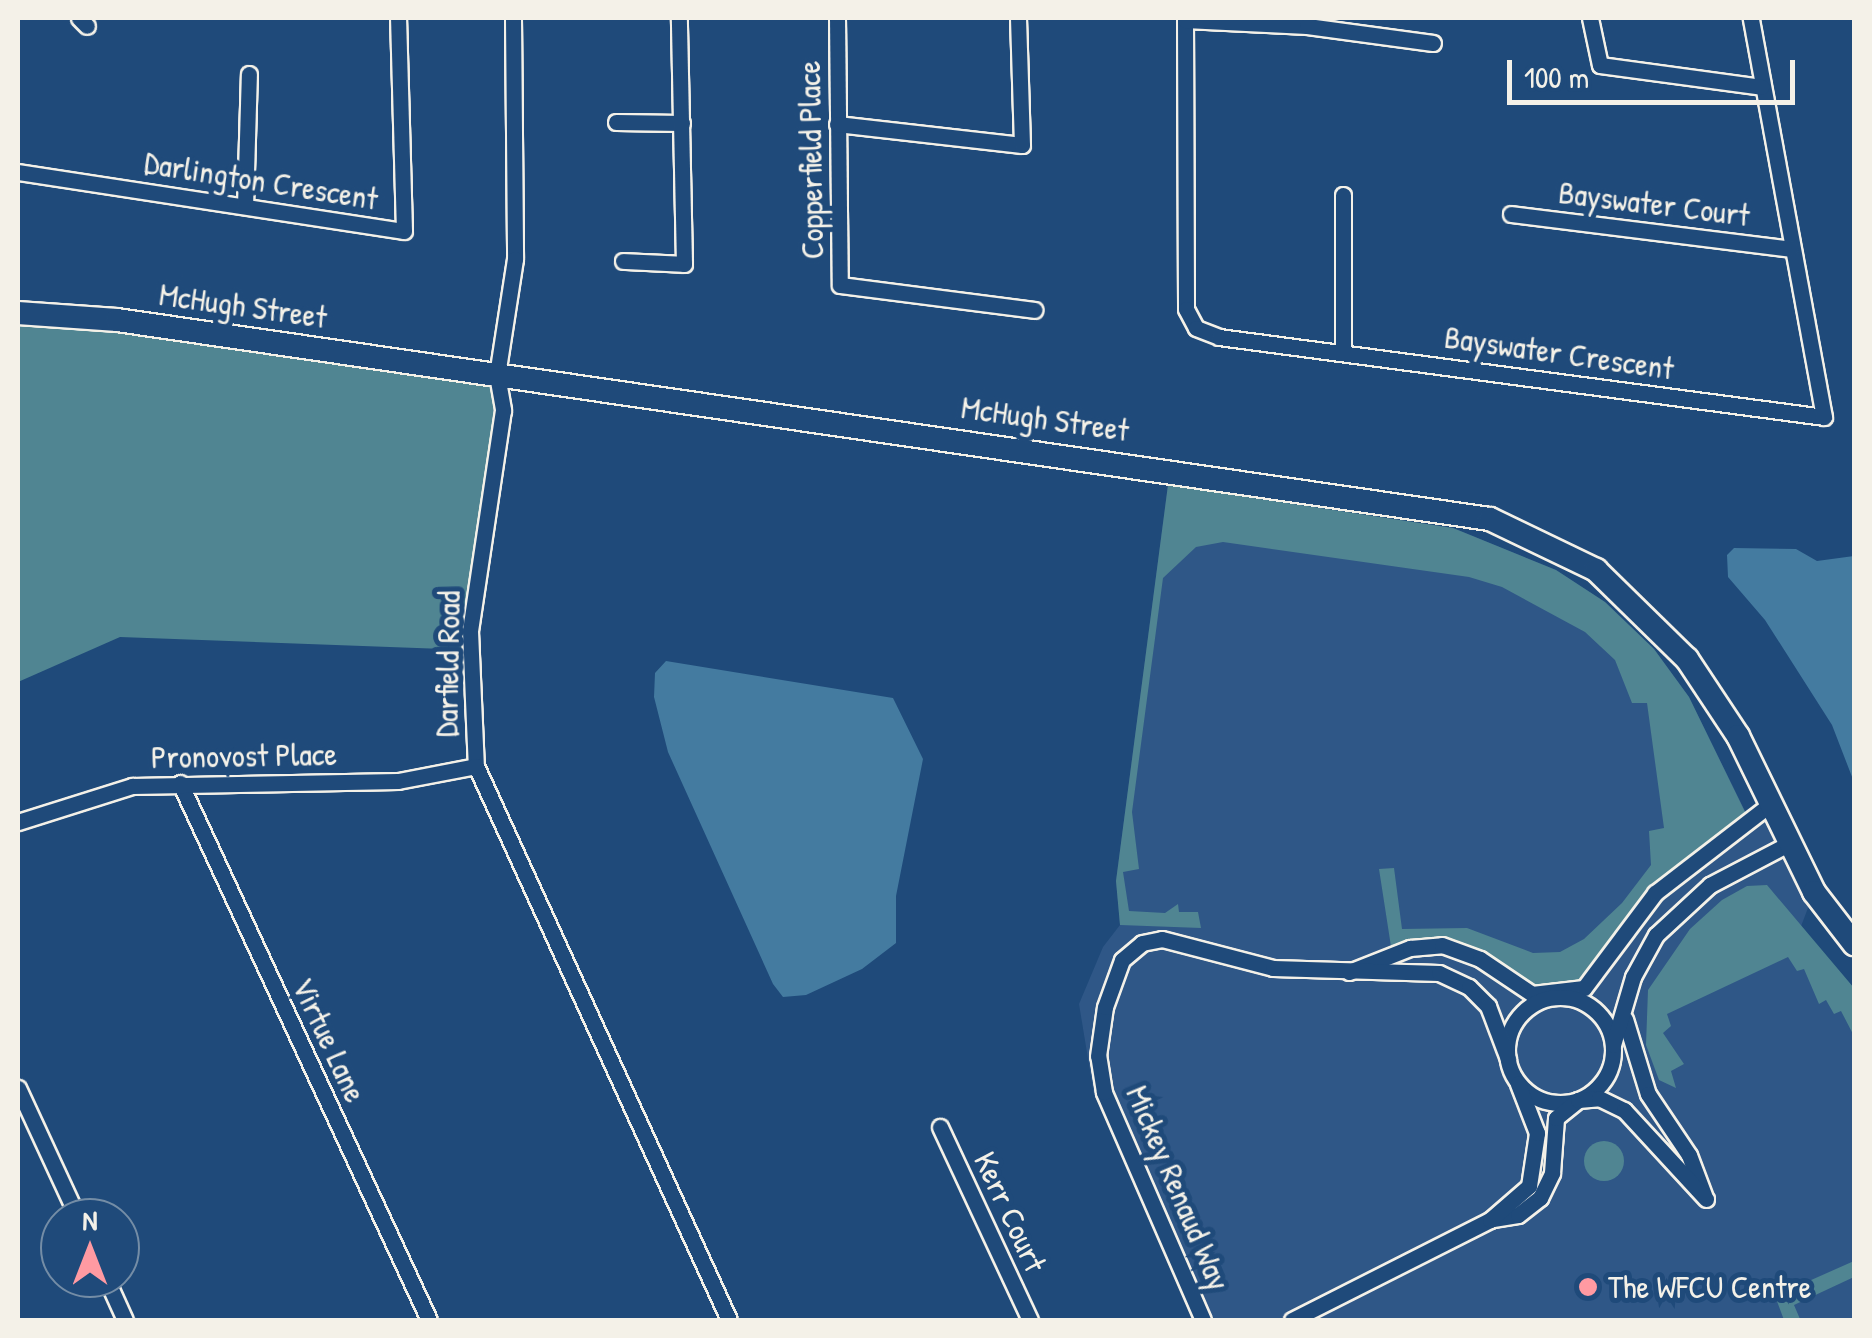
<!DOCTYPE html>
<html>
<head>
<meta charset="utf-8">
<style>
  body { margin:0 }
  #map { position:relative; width:1872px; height:1338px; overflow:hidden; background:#1f4a7a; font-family:"Patrick Hand",sans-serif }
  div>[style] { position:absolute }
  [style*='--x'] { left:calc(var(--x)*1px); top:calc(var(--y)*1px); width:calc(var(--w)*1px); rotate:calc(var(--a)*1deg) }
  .built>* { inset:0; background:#2f5787 }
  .green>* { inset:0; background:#508592 }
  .round { border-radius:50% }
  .water>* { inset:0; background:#447ba0 }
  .roads { filter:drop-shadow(2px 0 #f4f1e8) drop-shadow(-2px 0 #f4f1e8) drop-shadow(0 2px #f4f1e8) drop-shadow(0 -2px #f4f1e8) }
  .street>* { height:15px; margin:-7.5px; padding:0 7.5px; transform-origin:7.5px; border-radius:7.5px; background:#1f4a7a }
  .street>.ring { margin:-7.5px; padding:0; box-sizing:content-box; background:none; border:15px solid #1f4a7a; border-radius:50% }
  .secondary>* { height:22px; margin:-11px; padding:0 11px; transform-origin:11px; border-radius:11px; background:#1f4a7a }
  .dots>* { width:28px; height:28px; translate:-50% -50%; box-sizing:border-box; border:5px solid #1f4a7a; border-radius:50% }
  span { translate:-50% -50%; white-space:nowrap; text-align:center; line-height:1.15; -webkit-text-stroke:10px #1f4a7a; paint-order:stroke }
  .street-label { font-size:32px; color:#f4f1e8 }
  .poi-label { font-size:32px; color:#f4f1e8 }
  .left { translate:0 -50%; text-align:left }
  .frame { position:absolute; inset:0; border:20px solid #f4f1e8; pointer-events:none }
  .north { position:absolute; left:40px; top:1198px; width:100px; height:100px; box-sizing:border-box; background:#1f4a7a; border:2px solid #748da6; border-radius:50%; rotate:0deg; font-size:28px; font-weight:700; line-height:40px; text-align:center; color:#f4f1e8 }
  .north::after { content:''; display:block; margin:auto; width:35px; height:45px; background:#ff9aa2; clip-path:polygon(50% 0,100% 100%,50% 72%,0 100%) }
  .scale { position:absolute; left:1507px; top:60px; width:288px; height:45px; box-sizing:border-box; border:5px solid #f4f1e8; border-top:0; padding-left:12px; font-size:30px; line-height:35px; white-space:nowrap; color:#f4f1e8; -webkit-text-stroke:8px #1f4a7a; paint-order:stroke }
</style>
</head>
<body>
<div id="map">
  <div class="built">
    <i style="clip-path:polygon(1168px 485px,1453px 528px,1556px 570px,1605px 602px,1654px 649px,1689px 697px,1749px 819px,1768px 806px,1814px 892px,1800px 929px,1854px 988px,1854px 1320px,1198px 1320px,1094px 1095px,1079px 1004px,1103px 947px,1120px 925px,1116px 881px)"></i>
  </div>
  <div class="green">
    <i style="clip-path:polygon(18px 314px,497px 375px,471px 650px,120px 637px,18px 682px)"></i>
    <i style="clip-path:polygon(1168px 485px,1453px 528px,1556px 570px,1605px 602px,1654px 649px,1689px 697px,1749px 820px,1655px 893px,1584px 988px,1532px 994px,1442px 945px,1392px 953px,1379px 869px,1394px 868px,1402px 929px,1467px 928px,1533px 953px,1560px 952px,1584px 939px,1622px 903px,1651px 865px,1649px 831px,1664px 828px,1647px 703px,1632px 703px,1615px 660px,1585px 632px,1502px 587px,1469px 577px,1223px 542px,1196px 547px,1163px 578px,1132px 812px,1139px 869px,1123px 872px,1129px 911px,1165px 913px,1178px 904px,1179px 912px,1198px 912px,1201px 928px,1120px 925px,1116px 881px)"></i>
    <i style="clip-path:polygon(1767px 885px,1854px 988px,1854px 1036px,1841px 1011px,1834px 1014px,1826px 1000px,1819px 1004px,1804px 969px,1797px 971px,1788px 957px,1667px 1014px,1671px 1026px,1663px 1033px,1684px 1064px,1671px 1071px,1676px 1088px,1659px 1080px,1646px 1045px,1648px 990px,1690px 929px,1722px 900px,1747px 886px)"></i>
    <i class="round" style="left:1584px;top:1141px;width:40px;height:40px"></i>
    <i style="clip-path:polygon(1854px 1261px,1854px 1277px,1794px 1305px,1800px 1319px,1784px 1320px,1775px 1296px)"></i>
  </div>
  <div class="water">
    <i style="clip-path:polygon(1734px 548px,1796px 549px,1817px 561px,1854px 556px,1854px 782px,1832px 725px,1765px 620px,1728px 577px,1727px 555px)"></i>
    <i style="clip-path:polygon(666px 661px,893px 698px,923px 759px,896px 896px,896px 943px,862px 969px,806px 995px,783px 997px,773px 984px,668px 752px,654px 697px,655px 673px)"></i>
  </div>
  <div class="roads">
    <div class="street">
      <i style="--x:79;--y:18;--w:11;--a:45"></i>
      <i style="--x:513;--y:18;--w:241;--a:89.5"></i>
      <i style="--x:515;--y:259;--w:117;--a:98.8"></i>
      <i style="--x:497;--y:375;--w:36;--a:80"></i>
      <i style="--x:503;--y:410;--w:223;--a:98.5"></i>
      <i style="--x:470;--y:631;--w:135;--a:87.5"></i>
      <i style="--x:476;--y:766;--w:609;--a:65.45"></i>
      <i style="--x:837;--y:18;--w:267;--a:89.4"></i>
      <i style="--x:840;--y:285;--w:196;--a:7.3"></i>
      <i style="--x:1185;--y:18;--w:291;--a:89.8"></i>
      <i style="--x:1186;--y:309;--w:21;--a:62"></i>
      <i style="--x:1196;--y:328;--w:25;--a:21"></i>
      <i style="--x:1219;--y:337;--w:610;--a:7.53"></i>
      <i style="--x:1824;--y:417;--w:406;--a:-100.4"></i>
      <i style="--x:1590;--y:18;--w:48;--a:78"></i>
      <i style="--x:1600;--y:65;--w:163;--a:7.7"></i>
      <i style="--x:1185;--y:20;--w:122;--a:2.8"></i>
      <i style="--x:1307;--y:26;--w:127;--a:7.7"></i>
      <i style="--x:616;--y:122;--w:66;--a:0.9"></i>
      <i style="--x:837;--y:124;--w:186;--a:6.5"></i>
      <i style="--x:1022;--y:145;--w:127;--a:-91.8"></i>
      <i style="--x:18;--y:172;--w:390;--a:8.7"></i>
      <i style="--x:404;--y:231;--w:213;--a:-91.6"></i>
      <i style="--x:245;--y:206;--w:132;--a:-88.3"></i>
      <i style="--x:1511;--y:214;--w:282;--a:7.1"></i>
      <i style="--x:623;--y:261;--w:61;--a:2.8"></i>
      <i style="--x:684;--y:264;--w:246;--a:-91.2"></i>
      <i style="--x:1343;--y:351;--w:156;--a:-90"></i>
      <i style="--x:180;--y:783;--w:592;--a:65.12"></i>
      <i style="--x:18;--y:822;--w:120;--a:-17.5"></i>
      <i style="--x:132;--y:786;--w:266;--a:-1.1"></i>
      <i style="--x:398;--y:781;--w:79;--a:-10.9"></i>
      <i style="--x:1349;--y:972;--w:66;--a:-21.5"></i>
      <i style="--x:1410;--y:948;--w:32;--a:-5"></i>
      <i style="--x:1442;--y:945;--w:40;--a:20.2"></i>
      <i style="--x:1480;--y:959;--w:63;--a:33.9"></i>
      <i style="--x:1532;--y:994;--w:52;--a:-6.6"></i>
      <i style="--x:1584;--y:988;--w:119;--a:-53.2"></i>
      <i style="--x:1655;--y:893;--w:143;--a:-37.6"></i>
      <i class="ring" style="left:1507px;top:997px;width:91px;height:91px"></i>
      <i style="--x:1625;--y:1019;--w:78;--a:73"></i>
      <i style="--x:1648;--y:1094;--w:73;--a:56.1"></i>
      <i style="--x:1689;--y:1155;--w:43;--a:69.4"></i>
      <i style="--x:1613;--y:1045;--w:71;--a:-73.6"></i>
      <i style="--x:1633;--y:977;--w:48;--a:-61.3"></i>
      <i style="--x:1656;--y:935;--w:74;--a:-42.8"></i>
      <i style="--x:1710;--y:885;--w:88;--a:-27.7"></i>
      <i style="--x:18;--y:1088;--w:143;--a:65.2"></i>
      <i style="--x:940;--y:1127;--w:213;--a:65"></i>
      <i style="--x:1493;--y:1219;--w:25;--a:-9"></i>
      <i style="--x:1518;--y:1215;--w:28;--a:-38"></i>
      <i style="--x:1540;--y:1198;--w:28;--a:-64"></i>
      <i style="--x:1552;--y:1173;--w:55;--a:-85.8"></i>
      <i style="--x:1556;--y:1118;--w:28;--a:-39"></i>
      <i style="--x:1578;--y:1100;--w:21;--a:-5"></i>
      <i style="--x:1599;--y:1098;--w:28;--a:26"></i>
      <i style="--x:1624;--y:1110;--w:121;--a:47.3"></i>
      <i style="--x:106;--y:1278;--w:46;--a:65.7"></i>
      <i style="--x:1203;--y:1320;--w:249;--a:-113.5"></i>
      <i style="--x:1104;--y:1092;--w:36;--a:-99"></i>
      <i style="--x:1098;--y:1056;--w:49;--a:-81.9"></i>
      <i style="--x:1105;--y:1007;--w:50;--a:-70.1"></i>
      <i style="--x:1122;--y:960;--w:26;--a:-40"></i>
      <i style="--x:1142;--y:943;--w:20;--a:-11"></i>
      <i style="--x:1162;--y:939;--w:115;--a:14.6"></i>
      <i style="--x:1273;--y:968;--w:166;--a:1.7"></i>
      <i style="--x:1439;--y:973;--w:33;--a:25"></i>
      <i style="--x:1469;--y:987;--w:27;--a:45"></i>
      <i style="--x:1488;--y:1006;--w:57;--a:69.3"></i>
      <i style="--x:1292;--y:1320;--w:222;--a:-26.8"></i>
      <i style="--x:1490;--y:1220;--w:52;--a:-41.1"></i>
      <i style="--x:1529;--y:1186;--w:54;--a:-81.4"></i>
      <i style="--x:1537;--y:1133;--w:53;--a:-111.2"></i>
    </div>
    <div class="secondary">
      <i style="--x:18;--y:313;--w:99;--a:4"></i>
      <i style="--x:117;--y:320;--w:1387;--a:8.25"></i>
      <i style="--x:1490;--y:519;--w:118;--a:25.7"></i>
      <i style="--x:1596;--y:570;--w:127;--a:44.4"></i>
      <i style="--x:1687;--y:659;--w:92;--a:56.5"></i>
      <i style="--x:1738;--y:736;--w:174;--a:64"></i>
      <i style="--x:1814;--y:892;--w:66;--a:52.4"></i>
    </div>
  </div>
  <div class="dots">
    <i style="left:1588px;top:1287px;background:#ff9aa2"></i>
  </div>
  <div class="street-label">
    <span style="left:811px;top:160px;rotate:-91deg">Copperfield Place</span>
    <span style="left:261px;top:181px;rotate:9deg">Darlington Crescent</span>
    <span style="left:1654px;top:204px;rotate:7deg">Bayswater Court</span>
    <span style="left:243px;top:306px;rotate:8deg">McHugh Street</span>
    <span style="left:1559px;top:353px;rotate:8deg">Bayswater Crescent</span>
    <span style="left:1045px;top:419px;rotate:8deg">McHugh Street</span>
    <span style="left:448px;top:664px;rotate:-89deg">Darfield Road</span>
    <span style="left:244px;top:756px;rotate:-1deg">Pronovost Place</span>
    <span style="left:329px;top:1040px;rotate:65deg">Virtue Lane</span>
    <span style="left:1178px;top:1188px;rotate:67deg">Mickey Renaud Way</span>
    <span style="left:1010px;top:1212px;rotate:65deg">Kerr Court</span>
  </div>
  <div class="poi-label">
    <span class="left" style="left:1608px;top:1287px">The WFCU Centre</span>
  </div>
  <div class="frame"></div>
  <div class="north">N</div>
  <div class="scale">100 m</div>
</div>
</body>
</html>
